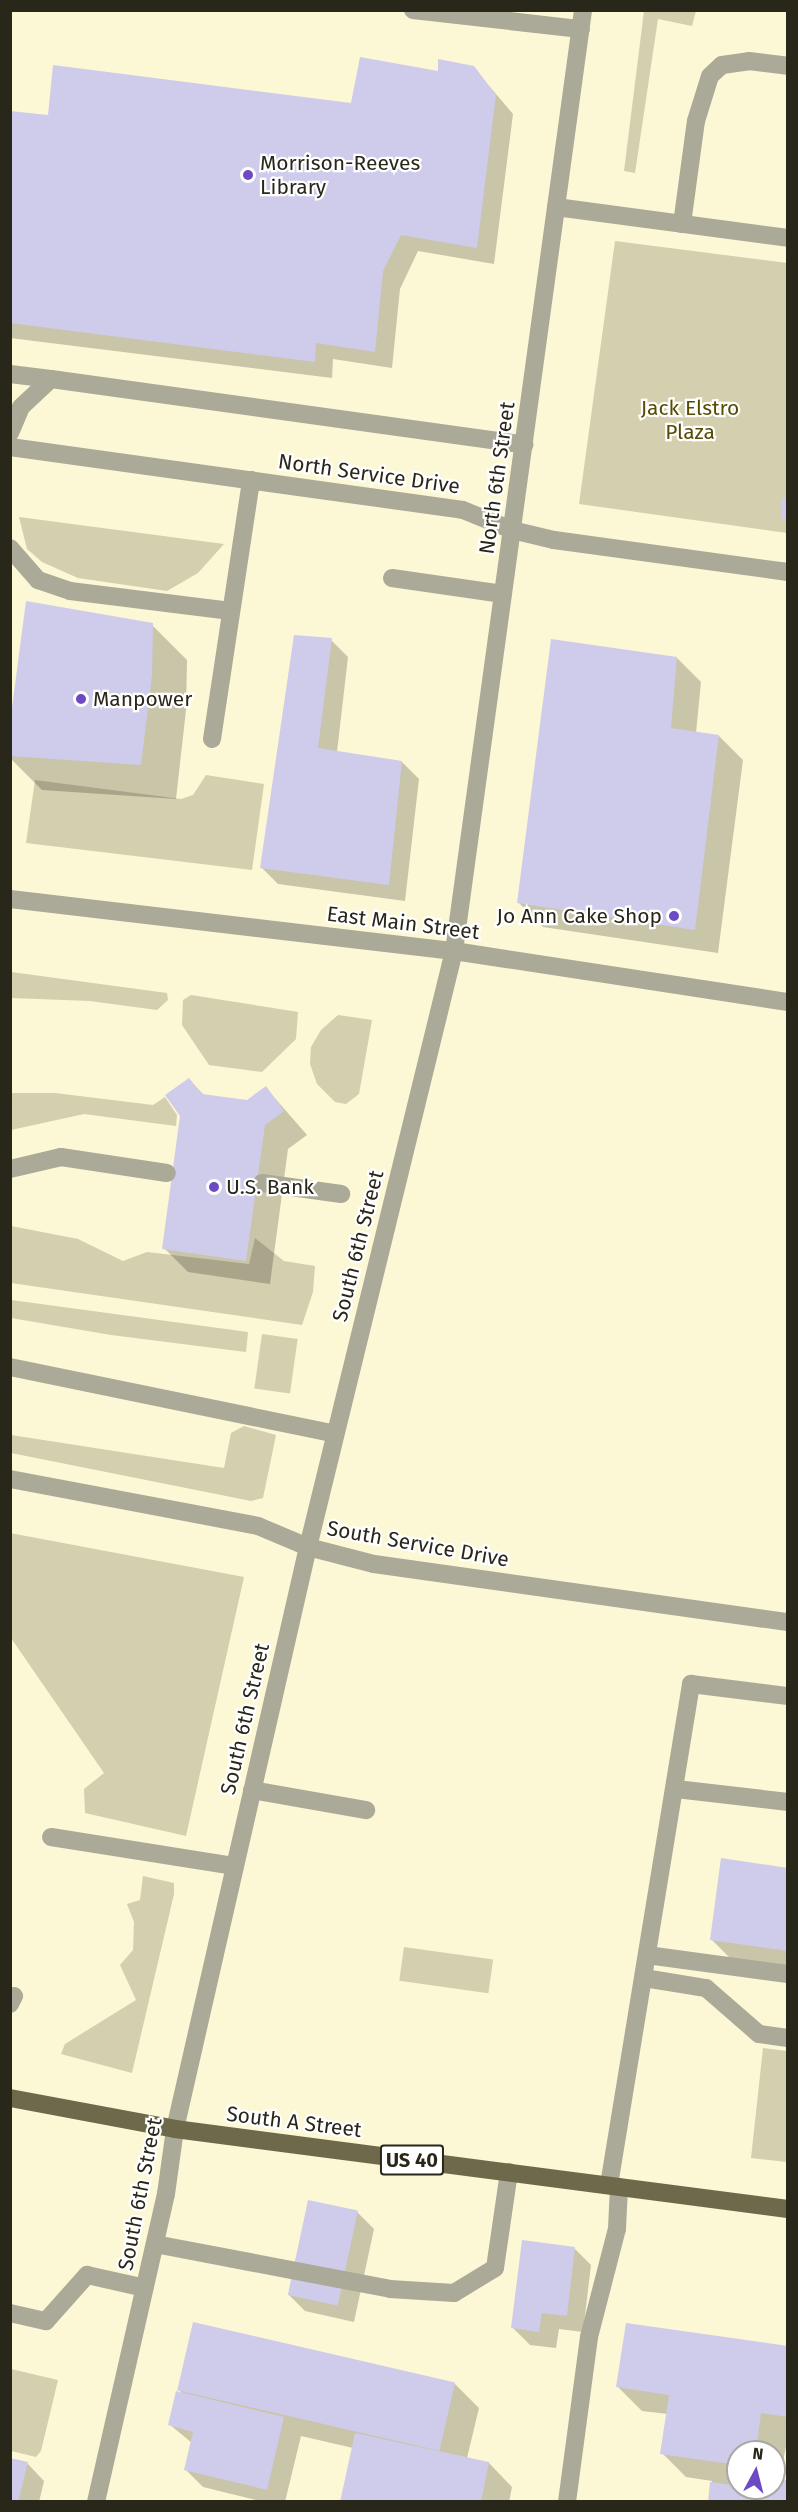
<!DOCTYPE html>
<html>
<head>
<meta charset="utf-8">
<style>
  body { margin:0 }
  #map { position:relative; width:798px; height:2512px; overflow:hidden; background:#fcf7d4; font-family:"Fira Sans",sans-serif }
  div>[style] { position:absolute }
  [style*='--x'] { left:calc(var(--x)*1px); top:calc(var(--y)*1px); width:calc(var(--w)*1px); rotate:calc(var(--a)*1deg) }
  .green>* { inset:0; background:#d4cfae; transform-origin:0 0 }
  .shadow>* { inset:0; background:#0003 }
  .building>* { inset:0; background:#cfcbeb; transform-origin:0 0 }
  .minor>* { height:18px; margin:-9px; padding:0 9px; transform-origin:9px; border-radius:9px; background:#aba997 }
  .major>* { height:18px; margin:-9px; padding:0 9px; transform-origin:9px; border-radius:9px; background:#6e694a }
  .dots>* { width:16px; height:16px; translate:-50% -50%; box-sizing:border-box; border:3px solid #fff; border-radius:50% }
  span { translate:-50% -50%; white-space:nowrap; text-align:center; line-height:1.15; -webkit-text-stroke:4.5px #fff; paint-order:stroke }
  .shield-label span { padding:2px 4px; background:#fff; border:2px solid; border-radius:4px; -webkit-text-stroke-width:0 }
  .shield-label { font-size:20px; color:#29261a; font-weight:700 }
  .poi-label { font-size:21px; color:#29261a }
  .left { translate:0 -50%; text-align:left }
  .right { translate:-100% -50%; text-align:right }
  .park-label { font-size:21px; color:#574c03 }
  .street-label { font-size:21px; color:#29261a }
  .frame { position:absolute; inset:0; border:12px solid #29261a; pointer-events:none }
  .north { position:absolute; left:726px; top:2440px; width:60px; height:60px; box-sizing:border-box; background:#fff; border:2px solid #a9a8a3; border-radius:50%; rotate:7deg; font-size:16px; font-weight:700; line-height:24px; text-align:center; color:#29261a }
  .north::after { content:''; display:block; margin:auto; width:21px; height:27px; background:#6b4ac3; clip-path:polygon(50% 0,100% 100%,50% 72%,0 100%) }
</style>
</head>
<body>
<div id="map">
  <div class="green">
    <i style="clip-path:polygon(644px 11px,696px 11px,692px 26px,658px 19px,635px 173px,624px 171px)"></i>
    <i style="clip-path:polygon(615px 241px,787px 263px,787px 533px,579px 504px)"></i>
    <i style="clip-path:polygon(19px 517px,224px 544px,198px 573px,167px 591px,78px 578px,42px 562px,27px 549px)"></i>
    <i style="clip-path:polygon(206px 775px,264px 784px,252px 870px,26px 843px,35px 780px,181px 799px,193px 795px)"></i>
    <i style="clip-path:polygon(11px 972px,167px 993px,168px 1000px,157px 1010px,90px 1001px,11px 998px)"></i>
    <i style="clip-path:polygon(191px 995px,298px 1012px,296px 1039px,262px 1072px,209px 1065px,182px 1025px,183px 1000px)"></i>
    <i style="clip-path:polygon(338px 1015px,372px 1020px,359px 1094px,346px 1104px,335px 1102px,317px 1084px,310px 1064px,311px 1047px,321px 1030px)"></i>
    <i style="clip-path:polygon(11px 1093px,55px 1093px,153px 1105px,165px 1097px,177px 1115px,176px 1126px,84px 1114px,11px 1130px)"></i>
    <i style="clip-path:polygon(11px 1226px,78px 1239px,123px 1261px,147px 1252px,249px 1264px,255px 1238px,284px 1261px,315px 1266px,313px 1292px,302px 1325px,11px 1283px)"></i>
    <i style="clip-path:polygon(11px 1300px,248px 1332px,246px 1352px,111px 1335px,11px 1318px)"></i>
    <i style="left:262px;top:1334px;width:36px;height:55px;rotate:8deg"></i>
    <i style="clip-path:polygon(244px 1426px,276px 1435px,263px 1498px,251px 1501px,11px 1453px,11px 1435px,224px 1468px,231px 1433px)"></i>
    <i style="clip-path:polygon(10px 1533px,244px 1577px,186px 1836px,85px 1813px,84px 1789px,104px 1773px,11px 1638px)"></i>
    <i style="clip-path:polygon(143px 1876px,174px 1883px,174px 1894px,132px 2073px,61px 2054px,65px 2044px,136px 2000px,120px 1965px,133px 1950px,134px 1922px,127px 1904px,140px 1900px)"></i>
    <i style="left:404px;top:1947px;width:90px;height:34px;rotate:8deg"></i>
    <i style="clip-path:polygon(763px 2048px,787px 2051px,787px 2162px,751px 2158px)"></i>
    <i style="clip-path:polygon(11px 2369px,58px 2380px,41px 2451px,36px 2457px,11px 2451px)"></i>
  </div>
  <div class="shadow">
    <i style="clip-path:polygon(473px 67px,513px 114px,494px 264px,418px 251px,400px 289px,392px 368px,333px 359px,332px 378px,10px 338px,10px 112px,50px 117px,353px 105px,439px 73px)"></i>
    <i style="clip-path:polygon(152px 625px,187px 660px,186px 710px,176px 799px,42px 790px,10px 758px,10px 734px)"></i>
    <i style="clip-path:polygon(331px 640px,348px 657px,337px 752px,402px 762px,419px 779px,405px 901px,278px 884px,261px 867px)"></i>
    <i style="clip-path:polygon(677px 658px,701px 682px,696px 733px,719px 736px,743px 760px,718px 953px,543px 927px,519px 903px)"></i>
    <i style="clip-path:polygon(189px 1080px,205px 1096px,248px 1101px,266px 1088px,307px 1135px,288px 1149px,270px 1284px,188px 1272px,164px 1248px)"></i>
    <i style="clip-path:polygon(788px 1870px,788px 1970px,735px 1963px,711px 1939px)"></i>
    <i style="clip-path:polygon(357px 2212px,374px 2229px,354px 2322px,305px 2311px,288px 2294px)"></i>
    <i style="clip-path:polygon(574px 2248px,591px 2265px,583px 2332px,559px 2329px,556px 2348px,530px 2345px,513px 2328px)"></i>
    <i style="clip-path:polygon(evenodd,788px 2348px,788px 2437px,779px 2481px,788px 2502px,709px 2502px,712px 2481px,686px 2477px,662px 2453px,668px 2414px,642px 2411px,618px 2387px,788px 2348px,738px 2452px,774px 2452px,774px 2488px,738px 2488px,738px 2452px)"></i>
    <i style="clip-path:polygon(455px 2384px,479px 2408px,467px 2458px,489px 2463px,512px 2487px,509px 2502px,341px 2502px,353px 2448px,301px 2436px,285px 2502px,264px 2502px,203px 2487px,186px 2470px,192px 2443px,169px 2424px,183px 2394px,178px 2389px)"></i>
    <i style="clip-path:polygon(27px 2463px,44px 2481px,39px 2502px,10px 2502px)"></i>
  </div>
  <div class="building">
    <i style="clip-path:polygon(360px 57px,438px 71px,438px 59px,474px 66px,496px 95px,477px 248px,401px 235px,383px 271px,375px 352px,316px 343px,315px 362px,10px 323px,10px 111px,48px 115px,53px 65px,351px 103px)"></i>
    <i style="clip-path:polygon(788px 496px,788px 520px,781px 520px,782px 499px)"></i>
    <i style="clip-path:polygon(26px 601px,153px 623px,152px 675px,141px 765px,10px 756px,10px 723px)"></i>
    <i style="clip-path:polygon(294px 635px,332px 638px,318px 748px,402px 761px,389px 885px,260px 868px)"></i>
    <i style="clip-path:polygon(551px 639px,677px 657px,671px 728px,719px 735px,695px 930px,517px 903px)"></i>
    <i style="clip-path:polygon(189px 1078px,202px 1094px,247px 1100px,266px 1086px,284px 1111px,265px 1125px,246px 1261px,162px 1249px,180px 1116px,165px 1095px)"></i>
    <i style="clip-path:polygon(721px 1858px,788px 1868px,788px 1951px,710px 1940px)"></i>
    <i style="left:308px;top:2200px;width:51px;height:97px;rotate:12deg"></i>
    <i style="clip-path:polygon(522px 2240px,575px 2247px,567px 2316px,542px 2313px,539px 2332px,511px 2328px)"></i>
    <i style="left:193px;top:2322px;width:269px;height:70px;rotate:13deg"></i>
    <i style="clip-path:polygon(626px 2323px,788px 2346px,788px 2417px,761px 2413px,756px 2452px,738px 2452px,738px 2465px,660px 2454px,669px 2395px,616px 2387px)"></i>
    <i style="clip-path:polygon(176px 2391px,284px 2417px,267px 2490px,184px 2470px,193px 2432px,168px 2425px)"></i>
    <i style="clip-path:polygon(355px 2433px,489px 2462px,481px 2502px,340px 2502px)"></i>
    <i style="clip-path:polygon(10px 2458px,28px 2462px,18px 2502px,10px 2502px)"></i>
    <i style="clip-path:polygon(734px 2474px,738px 2474px,738px 2488px,774px 2488px,774px 2479px,788px 2480px,788px 2502px,708px 2502px,710px 2482px,732px 2485px)"></i>
  </div>
  <div class="minor">
    <i style="--x:413;--y:10;--w:169;--a:6.5"></i>
    <i style="--x:556;--y:207;--w:234;--a:7.6"></i>
    <i style="--x:682;--y:224;--w:104;--a:-82.3"></i>
    <i style="--x:696;--y:121;--w:47;--a:-72.7"></i>
    <i style="--x:710;--y:76;--w:16;--a:-43"></i>
    <i style="--x:722;--y:65;--w:27;--a:-8"></i>
    <i style="--x:749;--y:61;--w:39;--a:7"></i>
    <i style="--x:10;--y:374;--w:41;--a:7"></i>
    <i style="--x:10;--y:433;--w:28;--a:-67"></i>
    <i style="--x:21;--y:407;--w:41;--a:-43"></i>
    <i style="--x:51;--y:379;--w:478;--a:7.9"></i>
    <i style="--x:10;--y:447;--w:457;--a:7.9"></i>
    <i style="--x:463;--y:510;--w:53;--a:22.2"></i>
    <i style="--x:512;--y:530;--w:43;--a:13.4"></i>
    <i style="--x:554;--y:540;--w:236;--a:7.8"></i>
    <i style="--x:10;--y:548;--w:43;--a:48.8"></i>
    <i style="--x:38;--y:580;--w:34;--a:19"></i>
    <i style="--x:70;--y:591;--w:162;--a:7.1"></i>
    <i style="--x:392;--y:578;--w:112;--a:8.2"></i>
    <i style="--x:212;--y:739;--w:262;--a:-81.4"></i>
    <i style="--x:10;--y:899;--w:447;--a:6.7"></i>
    <i style="--x:454;--y:951;--w:338;--a:8.7"></i>
    <i style="--x:10;--y:1169;--w:52;--a:-13.2"></i>
    <i style="--x:61;--y:1157;--w:107;--a:8.6"></i>
    <i style="--x:262;--y:1183;--w:80;--a:7.9"></i>
    <i style="--x:10;--y:1367;--w:332;--a:11.6"></i>
    <i style="--x:10;--y:1479;--w:252;--a:10.7"></i>
    <i style="--x:258;--y:1526;--w:54;--a:22.8"></i>
    <i style="--x:308;--y:1547;--w:68;--a:14.4"></i>
    <i style="--x:374;--y:1564;--w:418;--a:8"></i>
    <i style="--x:676;--y:1789;--w:113;--a:6.6"></i>
    <i style="--x:252;--y:1790;--w:116;--a:10"></i>
    <i style="--x:51;--y:1837;--w:186;--a:9"></i>
    <i style="--x:647;--y:1955;--w:142;--a:7.7"></i>
    <i style="--x:644;--y:1978;--w:63;--a:9.2"></i>
    <i style="--x:706;--y:1988;--w:70;--a:41"></i>
    <i style="--x:759;--y:2034;--w:29;--a:8"></i>
    <i style="--x:10;--y:2004;--w:9;--a:-63"></i>
    <i style="--x:609;--y:2185;--w:508;--a:-80.7"></i>
    <i style="--x:691;--y:1684;--w:98;--a:7.1"></i>
    <i style="--x:155;--y:2244;--w:239;--a:10.8"></i>
    <i style="--x:390;--y:2289;--w:64;--a:3.6"></i>
    <i style="--x:454;--y:2293;--w:48;--a:-31.4"></i>
    <i style="--x:495;--y:2268;--w:97;--a:-81.7"></i>
    <i style="--x:10;--y:2313;--w:37;--a:13"></i>
    <i style="--x:46;--y:2321;--w:62;--a:-48.3"></i>
    <i style="--x:87;--y:2275;--w:59;--a:12.6"></i>
    <i style="--x:96;--y:2502;--w:316;--a:-77.2"></i>
    <i style="--x:166;--y:2194;--w:66;--a:-82.1"></i>
    <i style="--x:175;--y:2129;--w:597;--a:-77.13"></i>
    <i style="--x:308;--y:1547;--w:614;--a:-76.24"></i>
    <i style="--x:454;--y:951;--w:950;--a:-82.19"></i>
    <i style="--x:567;--y:2502;--w:166;--a:-82.4"></i>
    <i style="--x:589;--y:2337;--w:112;--a:-75.5"></i>
    <i style="--x:617;--y:2229;--w:42;--a:-87.3"></i>
  </div>
  <div class="major">
    <i style="--x:10;--y:2098;--w:168;--a:10.6"></i>
    <i style="--x:175;--y:2129;--w:618;--a:7.44"></i>
  </div>
  <div class="dots">
    <i style="left:248px;top:175px;background:#6b4ac3"></i>
    <i style="left:81px;top:699px;background:#6b4ac3"></i>
    <i style="left:674px;top:916px;background:#6b4ac3"></i>
    <i style="left:214px;top:1187px;background:#6b4ac3"></i>
  </div>
  <div class="shield-label">
    <span style="left:412px;top:2160px">US 40</span>
  </div>
  <div class="poi-label">
    <span class="left" style="left:260px;top:175px">Morrison-Reeves<br>Library</span>
    <span class="left" style="left:93px;top:699px">Manpower</span>
    <span class="right" style="left:662px;top:916px">Jo Ann Cake Shop</span>
    <span class="left" style="left:226px;top:1187px">U.S. Bank</span>
  </div>
  <div class="park-label">
    <span style="left:690px;top:420px">Jack Elstro<br>Plaza</span>
  </div>
  <div class="street-label">
    <span style="left:369px;top:474px;rotate:8deg">North Service Drive</span>
    <span style="left:497px;top:478px;rotate:-82deg">North 6th Street</span>
    <span style="left:403px;top:923px;rotate:7deg">East Main Street</span>
    <span style="left:358px;top:1246px;rotate:-76deg">South 6th Street</span>
    <span style="left:418px;top:1544px;rotate:10deg">South Service Drive</span>
    <span style="left:245px;top:1719px;rotate:-77deg">South 6th Street</span>
    <span style="left:294px;top:2122px;rotate:7deg">South A Street</span>
    <span style="left:140px;top:2194px;rotate:-79deg">South 6th Street</span>
  </div>
  <div class="frame"></div>
  <div class="north">N</div>
</div>
</body>
</html>
